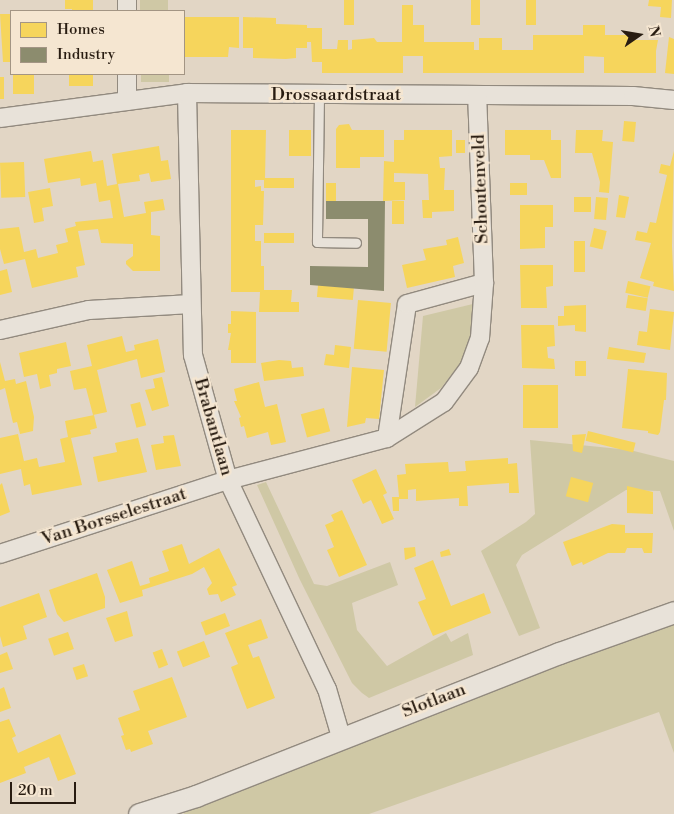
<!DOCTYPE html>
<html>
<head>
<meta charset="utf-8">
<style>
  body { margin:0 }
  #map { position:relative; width:674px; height:814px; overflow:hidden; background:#e2d6c5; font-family:"Libre Bodoni",serif }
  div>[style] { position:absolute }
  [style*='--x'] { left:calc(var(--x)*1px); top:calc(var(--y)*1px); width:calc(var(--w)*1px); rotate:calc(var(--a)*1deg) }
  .green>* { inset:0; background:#cfc8a5; transform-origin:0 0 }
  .homes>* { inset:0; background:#f6d55c; transform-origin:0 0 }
  .industry>* { inset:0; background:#8c8c6e }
  .roads { filter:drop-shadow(1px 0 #928a7f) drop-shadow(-1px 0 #928a7f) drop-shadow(0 1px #928a7f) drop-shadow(0 -1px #928a7f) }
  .service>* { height:9px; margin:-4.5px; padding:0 4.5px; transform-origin:4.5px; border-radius:4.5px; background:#e8e2d9 }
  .minor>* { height:18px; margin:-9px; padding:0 9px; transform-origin:9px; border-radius:9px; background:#e8e2d9 }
  .tertiary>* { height:21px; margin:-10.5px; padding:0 10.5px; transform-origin:10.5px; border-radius:10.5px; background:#e8e2d9 }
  span { translate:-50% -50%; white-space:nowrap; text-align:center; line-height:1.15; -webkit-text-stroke:5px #f5e6d1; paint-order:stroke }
  .street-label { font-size:18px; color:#281c11 }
  .legend { position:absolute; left:10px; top:10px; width:175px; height:65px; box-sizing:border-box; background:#f5e6d1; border:1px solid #a39584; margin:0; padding:6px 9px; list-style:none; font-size:15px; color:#281c11 }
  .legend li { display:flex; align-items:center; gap:10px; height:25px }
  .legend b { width:25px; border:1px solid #a39584 }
  .north { position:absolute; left:614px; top:10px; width:50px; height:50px; -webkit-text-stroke:4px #f5e6d1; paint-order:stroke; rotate:77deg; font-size:14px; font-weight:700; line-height:20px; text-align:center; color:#281c11 }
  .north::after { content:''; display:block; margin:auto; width:18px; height:22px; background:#281c11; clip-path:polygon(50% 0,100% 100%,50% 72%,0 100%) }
  .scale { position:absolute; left:10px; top:782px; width:66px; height:22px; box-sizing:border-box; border:2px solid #281c11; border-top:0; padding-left:6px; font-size:15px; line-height:18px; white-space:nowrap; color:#281c11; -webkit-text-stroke:4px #f5e6d1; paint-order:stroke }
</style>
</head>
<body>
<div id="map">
  <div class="green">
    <i style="left:140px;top:0;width:28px;height:11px"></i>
    <i style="left:141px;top:74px;width:28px;height:8px"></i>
    <i style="clip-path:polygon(477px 303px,481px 316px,467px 355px,441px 388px,415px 407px,423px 316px)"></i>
    <i style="clip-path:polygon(530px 440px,630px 450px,674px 461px,674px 531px,660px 491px,626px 490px,522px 555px,516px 565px,540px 628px,519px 636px,481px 551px,526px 522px,535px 514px)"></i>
    <i style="clip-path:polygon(266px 482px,314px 584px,327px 586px,390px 562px,398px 585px,352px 603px,357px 630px,387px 666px,446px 633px,451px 642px,468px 633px,473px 655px,369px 698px,362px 693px,352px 683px,300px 580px,257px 485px)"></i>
    <i style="clip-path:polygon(674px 613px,674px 753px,659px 712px,369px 814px,183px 814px,198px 804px)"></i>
  </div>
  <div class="homes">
    <i style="clip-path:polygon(65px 0,93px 0,93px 11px,72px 11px,72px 9px,65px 9px)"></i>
    <i style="left:344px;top:0;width:10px;height:25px"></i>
    <i style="left:471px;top:0;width:9px;height:25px"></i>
    <i style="left:526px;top:0;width:10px;height:25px"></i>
    <i style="clip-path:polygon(649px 0,672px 0,671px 18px,660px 17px,661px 7px,648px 6px)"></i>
    <i style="clip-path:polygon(402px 5px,413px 5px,413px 25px,424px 25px,424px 42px,474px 42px,474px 50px,479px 50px,479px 38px,502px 38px,502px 50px,533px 50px,533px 35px,583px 35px,583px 25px,605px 25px,605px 35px,630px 35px,630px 40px,658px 40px,656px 51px,656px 73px,604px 73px,604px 57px,584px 56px,584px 73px,423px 73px,423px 56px,403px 56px,403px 73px,322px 73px,322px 62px,312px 62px,311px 42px,307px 42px,307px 48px,296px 48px,296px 58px,286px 59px,253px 58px,253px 48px,243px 48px,243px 17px,276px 18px,276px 24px,307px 25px,307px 28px,322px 28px,322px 49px,337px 49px,338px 40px,348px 40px,348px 50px,352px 49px,352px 40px,374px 38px,377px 42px,402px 42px)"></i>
    <i style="clip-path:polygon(0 14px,11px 14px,11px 62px,3px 62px)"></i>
    <i style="clip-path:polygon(184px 17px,239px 17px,239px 48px,229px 47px,228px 57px,185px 57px)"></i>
    <i style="clip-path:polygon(669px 37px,674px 39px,674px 74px,665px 73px)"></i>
    <i style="left:13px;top:74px;width:21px;height:20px"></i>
    <i style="left:69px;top:74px;width:24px;height:12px"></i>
    <i style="left:0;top:77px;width:4px;height:22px"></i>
    <i style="left:624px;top:121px;width:12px;height:20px;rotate:5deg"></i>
    <i style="clip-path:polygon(349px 124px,352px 130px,384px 130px,384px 157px,360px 157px,360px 168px,336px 168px,336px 129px,339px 125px)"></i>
    <i style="clip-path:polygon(231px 130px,266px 130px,265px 178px,294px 178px,294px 188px,264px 188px,264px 180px,255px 180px,255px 187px,261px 186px,261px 191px,264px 191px,263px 225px,255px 225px,255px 241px,261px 241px,261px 266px,264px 266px,264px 290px,292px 290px,291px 302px,299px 302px,299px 312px,259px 312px,260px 292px,231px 292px)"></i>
    <i style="left:289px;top:130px;width:22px;height:26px"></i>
    <i style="clip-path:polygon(404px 130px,452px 130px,452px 156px,439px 157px,440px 168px,445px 168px,444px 190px,454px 190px,454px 211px,432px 212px,432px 218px,423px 218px,422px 200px,429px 200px,428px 174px,394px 173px,394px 182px,405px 182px,405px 200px,383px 201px,384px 161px,394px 162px,394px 140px,404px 140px)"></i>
    <i style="clip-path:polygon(505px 130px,551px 130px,551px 140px,561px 140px,561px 178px,551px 178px,544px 160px,530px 160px,530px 155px,505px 155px)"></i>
    <i style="clip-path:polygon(576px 130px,603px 130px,602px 141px,613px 142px,609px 193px,599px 192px,600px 182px,592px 153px,575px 153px)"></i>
    <i style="left:456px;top:140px;width:9px;height:13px"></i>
    <i style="clip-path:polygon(159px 146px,161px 161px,168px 160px,171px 179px,151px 182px,149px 173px,139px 175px,140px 181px,118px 184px,124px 217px,146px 213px,144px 202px,163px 199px,165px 210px,151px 212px,151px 235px,160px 236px,160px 271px,133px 271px,126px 264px,126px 261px,133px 256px,133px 244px,101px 243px,98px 229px,78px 231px,85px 265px,76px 267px,78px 277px,32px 288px,25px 259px,4px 264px,0 249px,0 229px,19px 227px,24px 252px,36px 249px,38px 258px,58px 253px,56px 245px,68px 242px,65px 229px,76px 226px,75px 222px,113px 218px,110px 200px,99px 202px,96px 183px,81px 186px,80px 178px,48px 183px,44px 159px,91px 151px,93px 162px,103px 160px,107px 186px,117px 184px,112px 154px)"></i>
    <i style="clip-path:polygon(674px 151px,672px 246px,674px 291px,653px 286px,654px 282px,640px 278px,651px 243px,635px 240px,637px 231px,647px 233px,650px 222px,656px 223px,667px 175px,659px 173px,661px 164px,670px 166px)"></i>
    <i style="left:24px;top:162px;width:35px;height:24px;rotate:88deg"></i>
    <i style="left:326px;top:183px;width:10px;height:18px"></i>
    <i style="left:510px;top:183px;width:17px;height:12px"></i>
    <i style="clip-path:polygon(50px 188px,53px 206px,42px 208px,44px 221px,34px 223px,28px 192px)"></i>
    <i style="clip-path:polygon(619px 195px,629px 197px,625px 218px,616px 217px)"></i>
    <i style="left:574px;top:197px;width:17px;height:15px"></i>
    <i style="left:596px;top:197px;width:12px;height:22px;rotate:5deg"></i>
    <i style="left:392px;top:201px;width:12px;height:23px"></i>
    <i style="clip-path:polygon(520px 205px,553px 205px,553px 227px,545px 227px,545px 248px,520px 249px)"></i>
    <i style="left:594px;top:228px;width:13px;height:19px;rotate:13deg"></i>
    <i style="left:264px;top:233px;width:30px;height:10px"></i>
    <i style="clip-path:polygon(458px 237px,464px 263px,453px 266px,455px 277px,407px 288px,402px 265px,426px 260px,423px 249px,447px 245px,446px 240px)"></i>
    <i style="left:574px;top:241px;width:11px;height:31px"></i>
    <i style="clip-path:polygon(520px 265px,553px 265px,553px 286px,546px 287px,547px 308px,521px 308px)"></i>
    <i style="clip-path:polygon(7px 269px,12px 292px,0 295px,0 271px)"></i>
    <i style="left:628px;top:281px;width:23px;height:12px;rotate:13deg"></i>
    <i style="left:318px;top:285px;width:36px;height:12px;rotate:5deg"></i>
    <i style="left:628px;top:295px;width:20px;height:13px;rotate:9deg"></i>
    <i style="left:358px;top:300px;width:33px;height:49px;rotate:5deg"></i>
    <i style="clip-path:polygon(586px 305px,586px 332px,575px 331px,575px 325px,558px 326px,558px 316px,564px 316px,564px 306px)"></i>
    <i style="clip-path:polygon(650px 309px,674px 312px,670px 350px,637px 345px,639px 331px,647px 332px)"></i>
    <i style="clip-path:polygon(231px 311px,256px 312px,256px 363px,231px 363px,231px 350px,228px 350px,231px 333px,228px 333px,228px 324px,231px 324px)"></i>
    <i style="clip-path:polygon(521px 325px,554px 325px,555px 346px,547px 347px,548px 358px,554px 359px,555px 369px,522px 368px)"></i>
    <i style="clip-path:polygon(122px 336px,126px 352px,135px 350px,134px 345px,158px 339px,165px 372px,141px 378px,137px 359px,97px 370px,107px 412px,93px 415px,86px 388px,74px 390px,70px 371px,92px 366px,87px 345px)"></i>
    <i style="clip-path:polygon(66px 342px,71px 366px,57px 369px,57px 373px,49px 375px,51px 386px,40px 389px,37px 374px,24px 377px,19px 353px)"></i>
    <i style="clip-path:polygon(335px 345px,351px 347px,349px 368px,324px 365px,326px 354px,334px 355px)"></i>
    <i style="clip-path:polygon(609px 347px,646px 353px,644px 363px,607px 359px)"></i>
    <i style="clip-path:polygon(279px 360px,291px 361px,292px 368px,303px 367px,304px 376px,264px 381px,261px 363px)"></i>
    <i style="left:575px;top:361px;width:11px;height:15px"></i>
    <i style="clip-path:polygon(0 362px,5px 381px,15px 379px,16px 384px,26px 381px,34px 417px,33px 431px,20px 434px,17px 422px,13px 423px,5px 388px,0 390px)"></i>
    <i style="clip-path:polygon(352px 367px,384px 370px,379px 419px,366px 418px,365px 423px,347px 427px)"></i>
    <i style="clip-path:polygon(628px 369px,667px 373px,666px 400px,664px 400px,660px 432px,658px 435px,648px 433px,648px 431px,622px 428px)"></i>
    <i style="clip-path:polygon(162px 377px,169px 406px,152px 411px,145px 390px,155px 388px,153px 379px)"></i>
    <i style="clip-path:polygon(259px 382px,265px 407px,277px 404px,286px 442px,271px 445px,268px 432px,247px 438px,244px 426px,241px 427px,239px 418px,241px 417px,234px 401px,237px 401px,234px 389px)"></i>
    <i style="left:523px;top:385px;width:35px;height:43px"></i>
    <i style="left:140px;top:402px;width:24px;height:10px;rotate:75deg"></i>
    <i style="left:324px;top:408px;width:24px;height:24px;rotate:75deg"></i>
    <i style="clip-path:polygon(94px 415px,97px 428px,90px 430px,91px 434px,71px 438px,82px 485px,32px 495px,30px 484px,24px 486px,21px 469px,0 474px,0 438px,18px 434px,24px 461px,37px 458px,39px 467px,65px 462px,60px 439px,68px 437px,65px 421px)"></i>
    <i style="left:588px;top:431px;width:49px;height:10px;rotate:14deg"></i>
    <i style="clip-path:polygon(586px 434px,582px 453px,573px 451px,572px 435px)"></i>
    <i style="clip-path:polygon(174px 435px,181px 466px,156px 470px,151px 445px,164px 443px,163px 436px)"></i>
    <i style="clip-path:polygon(138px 438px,147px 472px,98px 482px,93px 457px,117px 452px,115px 443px)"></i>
    <i style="clip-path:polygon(508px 458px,508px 464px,517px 463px,519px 493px,509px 493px,509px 483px,467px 486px,468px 506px,459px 506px,459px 498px,416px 501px,416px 489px,408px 490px,408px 499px,399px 499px,399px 511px,393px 511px,392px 497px,399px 497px,397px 475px,406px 474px,405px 464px,448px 462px,449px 472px,466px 471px,465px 461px)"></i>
    <i style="clip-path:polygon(376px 469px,387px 493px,383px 495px,394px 519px,382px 524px,371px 500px,363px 504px,352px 480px)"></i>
    <i style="left:571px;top:477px;width:23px;height:20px;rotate:15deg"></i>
    <i style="clip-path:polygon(2px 483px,10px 512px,0 516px,0 485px)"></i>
    <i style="clip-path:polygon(627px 486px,653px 492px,653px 514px,627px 513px)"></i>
    <i style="clip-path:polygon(342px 510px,367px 565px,339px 577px,327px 550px,334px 547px,325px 525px,334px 521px,331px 515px)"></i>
    <i style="clip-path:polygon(612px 524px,625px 525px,625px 533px,653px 533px,652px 553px,644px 553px,642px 548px,627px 548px,625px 553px,608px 553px,583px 565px,582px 562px,572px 566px,563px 542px)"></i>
    <i style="clip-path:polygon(182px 544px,189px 564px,219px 548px,237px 585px,232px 587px,236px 595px,221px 602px,218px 594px,209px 595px,207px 589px,212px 583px,204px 567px,192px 574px,142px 590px,143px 596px,120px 603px,107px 570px,132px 561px,140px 586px,150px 583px,149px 578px,169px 571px,162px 551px)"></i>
    <i style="clip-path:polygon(415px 547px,416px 556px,405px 560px,404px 548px)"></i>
    <i style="clip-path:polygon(449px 549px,451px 555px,441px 557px,440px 552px)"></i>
    <i style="clip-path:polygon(433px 560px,451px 606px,484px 593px,491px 613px,433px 636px,418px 602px,426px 599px,414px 568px)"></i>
    <i style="clip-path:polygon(97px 573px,105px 597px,105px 608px,64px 622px,57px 614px,49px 590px)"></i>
    <i style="clip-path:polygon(39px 593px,47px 617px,23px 626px,27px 639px,3px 647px,0 636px,0 607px)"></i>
    <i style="clip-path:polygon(127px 611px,133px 636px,115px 642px,106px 618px)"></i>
    <i style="left:225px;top:613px;width:14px;height:26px;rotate:69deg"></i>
    <i style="clip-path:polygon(261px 619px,268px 638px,248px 645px,253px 658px,259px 656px,275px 698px,247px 709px,231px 667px,238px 664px,225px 633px)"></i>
    <i style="left:68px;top:632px;width:18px;height:21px;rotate:71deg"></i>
    <i style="left:204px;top:641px;width:17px;height:29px;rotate:69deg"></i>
    <i style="left:162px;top:649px;width:17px;height:10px;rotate:69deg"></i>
    <i style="clip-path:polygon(7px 652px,13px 669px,0 673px,0 655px)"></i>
    <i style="left:84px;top:664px;width:13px;height:12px;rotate:72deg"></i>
    <i style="clip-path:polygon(172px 677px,187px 717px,148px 731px,153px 744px,131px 752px,130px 749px,126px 750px,121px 736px,124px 735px,118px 718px,140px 710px,133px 691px)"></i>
    <i style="clip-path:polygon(4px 687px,11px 708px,0 712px,0 689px)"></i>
    <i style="clip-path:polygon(9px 719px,16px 736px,12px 738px,18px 753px,60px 734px,76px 774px,58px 781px,49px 757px,24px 767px,26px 773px,0 783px,0 722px)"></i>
  </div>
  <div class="industry">
    <i style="clip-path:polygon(326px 201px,385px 201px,384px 291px,310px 285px,310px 266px,368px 267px,368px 219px,326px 219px)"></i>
  </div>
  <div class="roads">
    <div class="service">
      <i style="--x:319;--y:95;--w:147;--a:90.8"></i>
      <i style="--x:317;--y:242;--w:39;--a:1"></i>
    </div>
    <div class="minor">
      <i style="--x:127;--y:11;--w:11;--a:-90"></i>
      <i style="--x:187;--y:93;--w:262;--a:88.7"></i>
      <i style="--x:193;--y:355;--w:130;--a:74.4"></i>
      <i style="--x:228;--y:480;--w:231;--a:64.7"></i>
      <i style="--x:327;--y:689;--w:50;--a:73.7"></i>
      <i style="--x:127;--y:101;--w:27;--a:-90"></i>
      <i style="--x:0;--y:118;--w:189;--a:-7.6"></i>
      <i style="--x:187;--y:93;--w:446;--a:0.4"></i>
      <i style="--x:633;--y:96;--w:41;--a:5.6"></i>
      <i style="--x:0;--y:330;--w:91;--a:-12.7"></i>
      <i style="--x:89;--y:310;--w:102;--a:-3.4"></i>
      <i style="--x:387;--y:438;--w:135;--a:-81.5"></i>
      <i style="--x:407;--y:304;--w:80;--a:-15.3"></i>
      <i style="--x:0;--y:554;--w:240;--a:-18"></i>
      <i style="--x:228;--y:480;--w:164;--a:-14.8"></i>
      <i style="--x:387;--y:438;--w:67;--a:-32.3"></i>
      <i style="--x:444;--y:402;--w:42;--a:-53.7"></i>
      <i style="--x:469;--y:368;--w:32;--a:-70"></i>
      <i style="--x:480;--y:338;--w:55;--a:-85.8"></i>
      <i style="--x:484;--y:283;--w:187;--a:-92.1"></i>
    </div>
    <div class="tertiary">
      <i style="--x:139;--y:814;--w:60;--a:-17.5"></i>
      <i style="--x:196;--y:796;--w:390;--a:-21.5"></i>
      <i style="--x:559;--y:653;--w:122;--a:-19.6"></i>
    </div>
  </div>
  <div class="street-label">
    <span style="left:336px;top:95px">Drossaardstraat</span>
    <span style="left:481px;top:189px;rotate:-92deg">Schoutenveld</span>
    <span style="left:213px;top:427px;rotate:74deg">Brabantlaan</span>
    <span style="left:114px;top:517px;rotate:-18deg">Van Borsselestraat</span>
    <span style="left:434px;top:701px;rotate:-21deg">Slotlaan</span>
  </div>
  <ul class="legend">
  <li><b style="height:14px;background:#f6d55c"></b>Homes</li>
  <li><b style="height:14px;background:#8c8c6e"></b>Industry</li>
  </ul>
  <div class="north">N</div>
  <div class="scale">20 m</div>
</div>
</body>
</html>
